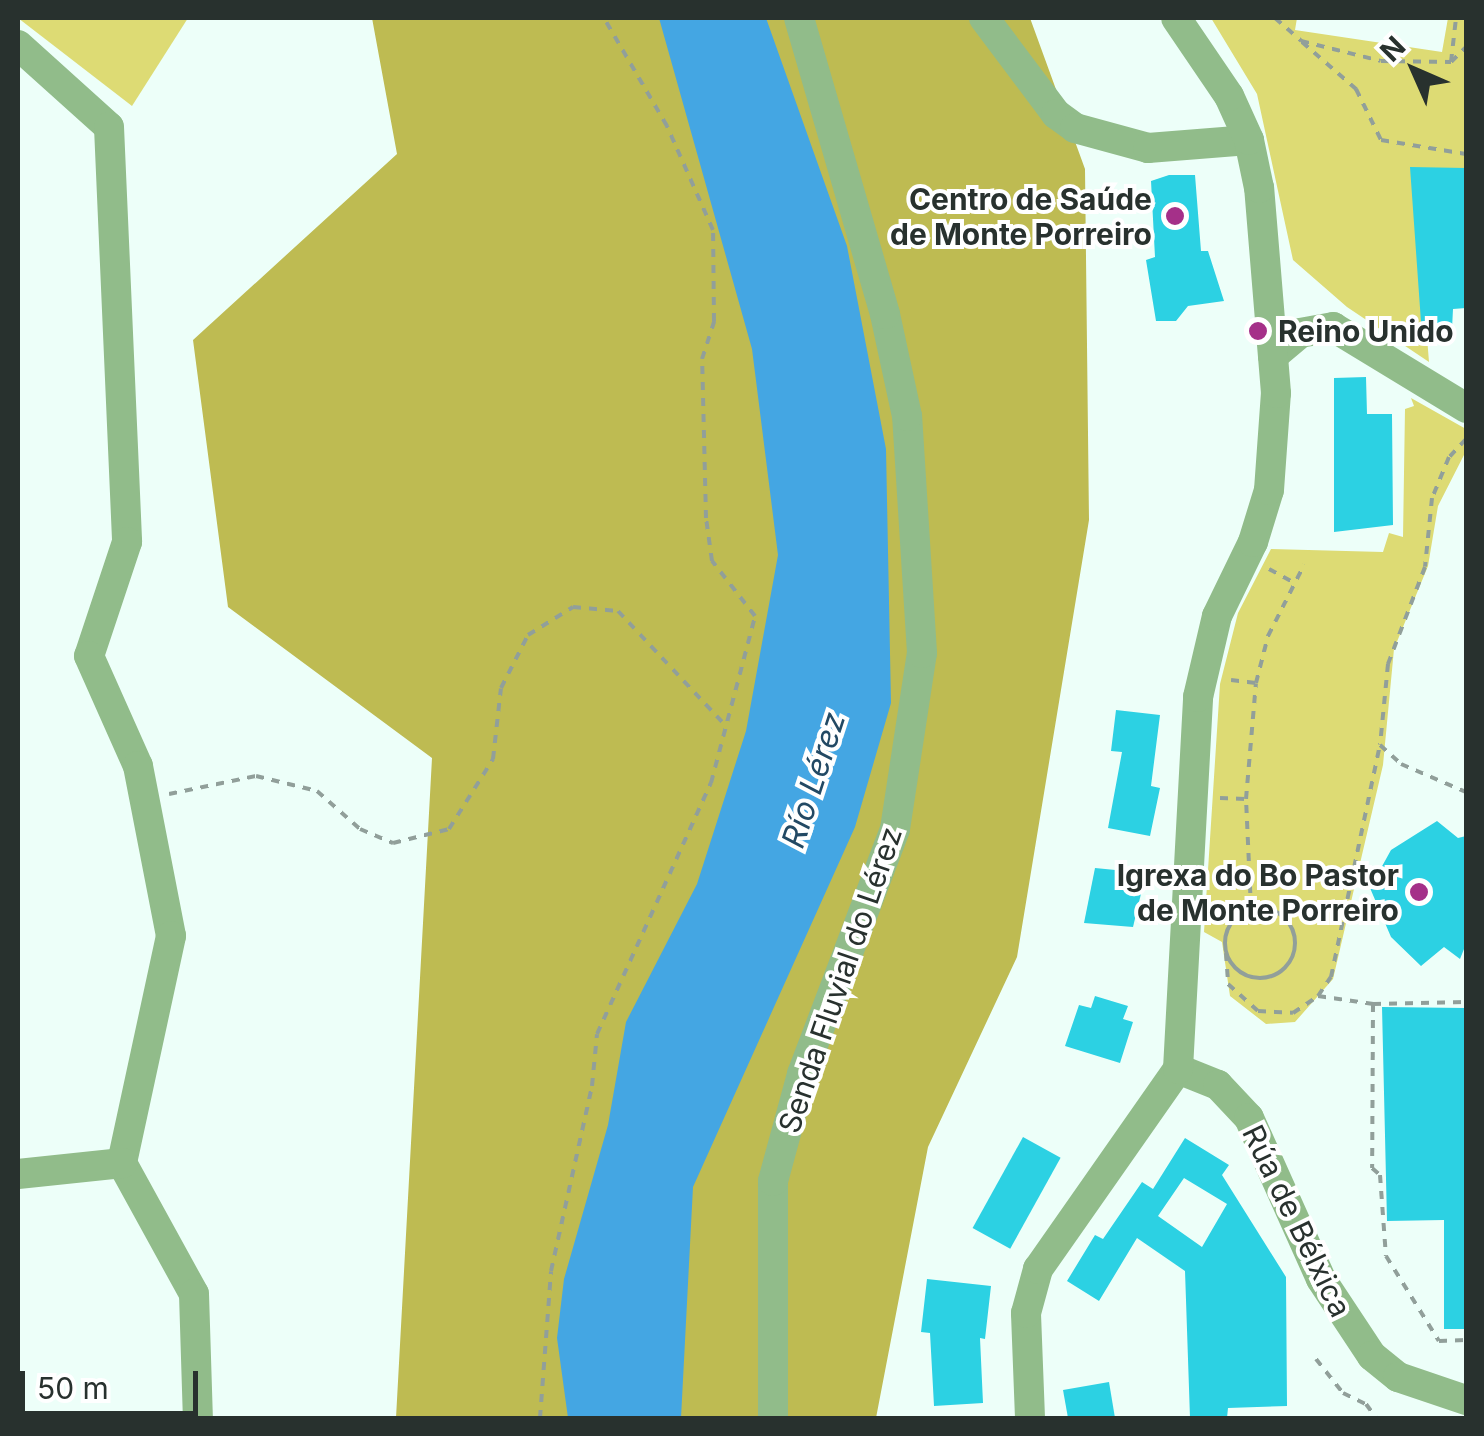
<!DOCTYPE html>
<html>
<head>
<meta charset="utf-8">
<style>
  body { margin:0 }
  #map { position:relative; width:1484px; height:1436px; overflow:hidden; background:#edfff9; font-family:Inter,sans-serif }
  div>[style] { position:absolute }
  [style*='--x'] { left:calc(var(--x)*1px); top:calc(var(--y)*1px); width:calc(var(--w)*1px); rotate:calc(var(--a)*1deg) }
  .green>* { inset:0; background:#dddb74 }
  .forest>* { inset:0; background:#bebb52 }
  .water>* { inset:0; background:#44a6e3 }
  .building>* { inset:0; background:#2cd1e3; transform-origin:0 0 }
  .path>* { height:4px; margin-top:-2px; transform-origin:0; background:repeating-linear-gradient(90deg,#919f9a 0 8px,transparent 0 16px) }
  .path>.ring { margin:-2px; padding:0; box-sizing:content-box; background:none; border:4px solid #919f9a; border-radius:50% }
  .minor>* { height:30px; margin:-15px; padding:0 15px; transform-origin:15px; border-radius:15px; background:#91bc8a }
  .dots>* { width:28px; height:28px; translate:-50% -50%; box-sizing:border-box; border:5px solid #fff; border-radius:50% }
  span { translate:-50% -50%; white-space:nowrap; text-align:center; line-height:1.15; -webkit-text-stroke:8px #fff; paint-order:stroke }
  .poi-label { font-size:30px; color:#28312e; font-weight:700 }
  .right { translate:-100% -50%; text-align:right }
  .left { translate:0 -50%; text-align:left }
  .street-label { font-size:30px; color:#28312e }
  .water-label { font-size:32px; color:#224964; font-style:italic }
  .frame { position:absolute; inset:0; border:20px solid #28312e; pointer-events:none }
  .north { position:absolute; left:1364px; top:20px; width:100px; height:100px; -webkit-text-stroke:8px #fff; paint-order:stroke; rotate:315deg; font-size:28px; font-weight:700; line-height:40px; text-align:center; color:#28312e }
  .north::after { content:''; display:block; margin:auto; width:35px; height:45px; background:#28312e; clip-path:polygon(50% 0,100% 100%,50% 72%,0 100%) }
  .scale { position:absolute; left:20px; top:1371px; width:178px; height:45px; box-sizing:border-box; border:5px solid #28312e; border-top:0; padding-left:12px; font-size:30px; line-height:35px; white-space:nowrap; color:#28312e; -webkit-text-stroke:8px #fff; paint-order:stroke }
</style>
</head>
<body>
<div id="map">
  <div class="green">
    <i style="clip-path:polygon(18px 18px,188px 18px,132px 106px)"></i>
    <i style="clip-path:polygon(1211px 18px,1297px 18px,1295px 30px,1442px 52px,1448px 18px,1466px 18px,1466px 183px,1415px 187px,1429px 362px,1347px 307px,1293px 260px,1257px 94px)"></i>
    <i style="clip-path:polygon(1411px 398px,1466px 429px,1466px 451px,1438px 506px,1428px 566px,1394px 649px,1383px 765px,1333px 979px,1295px 1022px,1266px 1024px,1230px 996px,1222px 942px,1204px 932px,1220px 684px,1238px 613px,1271px 549px,1383px 552px,1389px 533px,1403px 537px,1405px 409px,1414px 406px)"></i>
  </div>
  <div class="forest">
    <i style="clip-path:polygon(372px 18px,1030px 18px,1085px 169px,1089px 520px,1017px 957px,928px 1147px,876px 1418px,396px 1418px,432px 758px,228px 607px,193px 340px,397px 154px)"></i>
  </div>
  <div class="water">
    <i style="clip-path:polygon(659px 18px,766px 18px,847px 246px,886px 449px,891px 703px,855px 827px,693px 1187px,681px 1418px,568px 1418px,557px 1338px,564px 1279px,608px 1125px,626px 1022px,697px 884px,746px 731px,778px 555px,752px 349px)"></i>
  </div>
  <div class="building">
    <i style="clip-path:polygon(1410px 167px,1466px 168px,1466px 308px,1453px 309px,1452px 329px,1422px 336px)"></i>
    <i style="clip-path:polygon(1169px 175px,1195px 175px,1201px 251px,1208px 251px,1224px 301px,1188px 306px,1176px 321px,1156px 321px,1146px 260px,1155px 257px,1151px 181px)"></i>
    <i style="clip-path:polygon(1366px 377px,1367px 414px,1392px 414px,1393px 525px,1334px 532px,1334px 378px)"></i>
    <i style="clip-path:polygon(1116px 710px,1160px 715px,1151px 786px,1160px 788px,1150px 836px,1108px 828px,1122px 752px,1111px 751px)"></i>
    <i style="clip-path:polygon(1437px 821px,1458px 838px,1466px 836px,1466px 944px,1460px 959px,1444px 947px,1421px 966px,1391px 937px,1370px 888px,1391px 850px)"></i>
    <i style="clip-path:polygon(1095px 868px,1146px 873px,1133px 927px,1084px 923px)"></i>
    <i style="clip-path:polygon(1095px 996px,1128px 1006px,1123px 1019px,1133px 1022px,1120px 1063px,1065px 1046px,1079px 1005px,1091px 1008px)"></i>
    <i style="clip-path:polygon(1382px 1007px,1466px 1008px,1466px 1329px,1444px 1329px,1444px 1220px,1387px 1221px)"></i>
    <i style="left:1023px;top:1137px;width:43px;height:104px;rotate:29deg"></i>
    <i style="clip-path:polygon(evenodd,1185px 1138px,1229px 1165px,1222px 1175px,1286px 1277px,1287px 1406px,1228px 1408px,1227px 1418px,1190px 1418px,1185px 1271px,1137px 1238px,1099px 1301px,1067px 1281px,1095px 1235px,1103px 1239px,1142px 1182px,1153px 1189px,1185px 1138px,1184px 1178px,1227px 1204px,1202px 1247px,1158px 1216px,1184px 1178px)"></i>
    <i style="clip-path:polygon(927px 1279px,991px 1286px,985px 1339px,980px 1338px,983px 1403px,934px 1406px,930px 1333px,921px 1332px)"></i>
    <i style="clip-path:polygon(1109px 1382px,1115px 1418px,1068px 1418px,1063px 1390px)"></i>
  </div>
  <div class="path">
    <i style="--x:1275;--y:18;--w:35;--a:41"></i>
    <i style="--x:1301;--y:41;--w:82;--a:14"></i>
    <i style="--x:1381;--y:61;--w:70;--a:0.8"></i>
    <i style="--x:1451;--y:62;--w:44;--a:-83.5"></i>
    <i style="--x:1302;--y:42;--w:72;--a:41"></i>
    <i style="--x:1356;--y:89;--w:57;--a:63.9"></i>
    <i style="--x:1381;--y:140;--w:86;--a:9.4"></i>
    <i style="--x:1451;--y:62;--w:21;--a:-45"></i>
    <i style="--x:1466;--y:439;--w:25;--a:133"></i>
    <i style="--x:1449;--y:457;--w:44;--a:112.5"></i>
    <i style="--x:1432;--y:498;--w:69;--a:95.8"></i>
    <i style="--x:1425;--y:567;--w:104;--a:110.9"></i>
    <i style="--x:1388;--y:664;--w:81;--a:95.6"></i>
    <i style="--x:1380;--y:745;--w:28;--a:42"></i>
    <i style="--x:1401;--y:764;--w:71;--a:23.3"></i>
    <i style="--x:1269;--y:569;--w:25;--a:29"></i>
    <i style="--x:1231;--y:680;--w:25;--a:7"></i>
    <i style="--x:169;--y:794;--w:89;--a:-11.7"></i>
    <i style="--x:256;--y:776;--w:63;--a:13.8"></i>
    <i style="--x:317;--y:791;--w:57;--a:41.5"></i>
    <i style="--x:360;--y:829;--w:36;--a:23"></i>
    <i style="--x:393;--y:843;--w:58;--a:-14"></i>
    <i style="--x:449;--y:829;--w:83;--a:-57.8"></i>
    <i style="--x:493;--y:759;--w:71;--a:-83.6"></i>
    <i style="--x:501;--y:688;--w:59;--a:-63"></i>
    <i style="--x:528;--y:635;--w:53;--a:-31.9"></i>
    <i style="--x:573;--y:607;--w:45;--a:5.1"></i>
    <i style="--x:618;--y:611;--w:159;--a:46.8"></i>
    <i style="--x:1220;--y:798;--w:26;--a:2"></i>
    <i class="ring" style="left:1225px;top:908px;width:66px;height:66px"></i>
    <i style="--x:1251;--y:909;--w:110;--a:-92.6"></i>
    <i style="--x:1246;--y:799;--w:116;--a:-85.1"></i>
    <i style="--x:1256;--y:683;--w:49;--a:-75.7"></i>
    <i style="--x:1268;--y:636;--w:80;--a:-63.1"></i>
    <i style="--x:1226;--y:953;--w:31;--a:86"></i>
    <i style="--x:1228;--y:984;--w:40;--a:42"></i>
    <i style="--x:1258;--y:1011;--w:35;--a:3"></i>
    <i style="--x:1293;--y:1013;--w:30;--a:-34"></i>
    <i style="--x:1318;--y:996;--w:23;--a:-56"></i>
    <i style="--x:1331;--y:977;--w:237;--a:-78.1"></i>
    <i style="--x:1318;--y:996;--w:56;--a:8.3"></i>
    <i style="--x:1373;--y:1004;--w:93;--a:-1.2"></i>
    <i style="--x:1373;--y:1004;--w:164;--a:90.3"></i>
    <i style="--x:1372;--y:1168;--w:11;--a:41"></i>
    <i style="--x:1380;--y:1175;--w:81;--a:85.8"></i>
    <i style="--x:1386;--y:1256;--w:100;--a:58.1"></i>
    <i style="--x:1439;--y:1341;--w:27;--a:-2"></i>
    <i style="--x:1316;--y:1359;--w:43;--a:51.5"></i>
    <i style="--x:1343;--y:1393;--w:25;--a:26"></i>
    <i style="--x:1366;--y:1404;--w:17;--a:54"></i>
    <i style="--x:540;--y:1418;--w:147;--a:-85.7"></i>
    <i style="--x:551;--y:1271;--w:189;--a:-77.5"></i>
    <i style="--x:592;--y:1086;--w:52;--a:-84.5"></i>
    <i style="--x:597;--y:1034;--w:276;--a:-65.6"></i>
    <i style="--x:711;--y:783;--w:173;--a:-75.2"></i>
    <i style="--x:755;--y:616;--w:70;--a:-128"></i>
    <i style="--x:712;--y:561;--w:43;--a:-97.9"></i>
    <i style="--x:706;--y:518;--w:159;--a:-91.4"></i>
    <i style="--x:702;--y:359;--w:40;--a:-72"></i>
    <i style="--x:714;--y:321;--w:91;--a:-90.6"></i>
    <i style="--x:713;--y:230;--w:114;--a:-113.9"></i>
    <i style="--x:667;--y:126;--w:125;--a:-120.3"></i>
  </div>
  <div class="minor">
    <i style="--x:984;--y:18;--w:120;--a:53.1"></i>
    <i style="--x:1056;--y:114;--w:24;--a:36"></i>
    <i style="--x:1075;--y:128;--w:76;--a:15.3"></i>
    <i style="--x:1148;--y:148;--w:101;--a:-4.5"></i>
    <i style="--x:18;--y:45;--w:122;--a:42"></i>
    <i style="--x:109;--y:127;--w:415;--a:87.5"></i>
    <i style="--x:127;--y:542;--w:120;--a:108.4"></i>
    <i style="--x:89;--y:656;--w:120;--a:66"></i>
    <i style="--x:138;--y:766;--w:173;--a:79"></i>
    <i style="--x:171;--y:936;--w:232;--a:102.2"></i>
    <i style="--x:122;--y:1163;--w:149;--a:61.2"></i>
    <i style="--x:194;--y:1294;--w:124;--a:88.2"></i>
    <i style="--x:1273;--y:356;--w:35;--a:-40"></i>
    <i style="--x:1300;--y:333;--w:34;--a:-10"></i>
    <i style="--x:1333;--y:327;--w:156;--a:31.3"></i>
    <i style="--x:1178;--y:1069;--w:43;--a:21.8"></i>
    <i style="--x:1218;--y:1085;--w:45;--a:46.8"></i>
    <i style="--x:1249;--y:1118;--w:176;--a:65.9"></i>
    <i style="--x:1321;--y:1279;--w:92;--a:56.5"></i>
    <i style="--x:1372;--y:1356;--w:33;--a:39"></i>
    <i style="--x:1398;--y:1377;--w:72;--a:18.7"></i>
    <i style="--x:18;--y:1174;--w:105;--a:-6"></i>
    <i style="--x:773;--y:1418;--w:237;--a:-90"></i>
    <i style="--x:773;--y:1181;--w:111;--a:-74.8"></i>
    <i style="--x:802;--y:1074;--w:262;--a:-69.2"></i>
    <i style="--x:895;--y:829;--w:178;--a:-81.3"></i>
    <i style="--x:922;--y:653;--w:237;--a:-93.6"></i>
    <i style="--x:907;--y:416;--w:104;--a:-102.2"></i>
    <i style="--x:885;--y:314;--w:308;--a:-106.2"></i>
    <i style="--x:1030;--y:1418;--w:105;--a:-92.2"></i>
    <i style="--x:1026;--y:1313;--w:46;--a:-74.7"></i>
    <i style="--x:1038;--y:1269;--w:244;--a:-55"></i>
    <i style="--x:1178;--y:1069;--w:373;--a:-86.9"></i>
    <i style="--x:1198;--y:697;--w:83;--a:-76.8"></i>
    <i style="--x:1217;--y:616;--w:82;--a:-64.1"></i>
    <i style="--x:1253;--y:542;--w:54;--a:-72.9"></i>
    <i style="--x:1269;--y:490;--w:97;--a:-85.9"></i>
    <i style="--x:1276;--y:393;--w:206;--a:-94.7"></i>
    <i style="--x:1259;--y:188;--w:49;--a:-101.8"></i>
    <i style="--x:1249;--y:140;--w:48;--a:-114.4"></i>
    <i style="--x:1229;--y:96;--w:94;--a:-124.2"></i>
  </div>
  <div class="dots">
    <i style="left:1175px;top:216px;background:#a53089"></i>
    <i style="left:1258px;top:331px;background:#a53089"></i>
    <i style="left:1419px;top:892px;background:#a53089"></i>
  </div>
  <div class="poi-label">
    <span class="right" style="left:1152px;top:216px">Centro de Saúde<br>de Monte Porreiro</span>
    <span class="left" style="left:1278px;top:331px">Reino Unido</span>
    <span class="right" style="left:1399px;top:892px">Igrexa do Bo Pastor<br>de Monte Porreiro</span>
  </div>
  <div class="street-label">
    <span style="left:840px;top:980px;rotate:-71deg">Senda Fluvial do Lérez</span>
    <span style="left:1297px;top:1221px;rotate:64deg">Rúa de Bélxica</span>
  </div>
  <div class="water-label">
    <span style="left:814px;top:780px;rotate:-72deg">Río Lérez</span>
  </div>
  <div class="frame"></div>
  <div class="north">N</div>
  <div class="scale">50 m</div>
</div>
</body>
</html>
